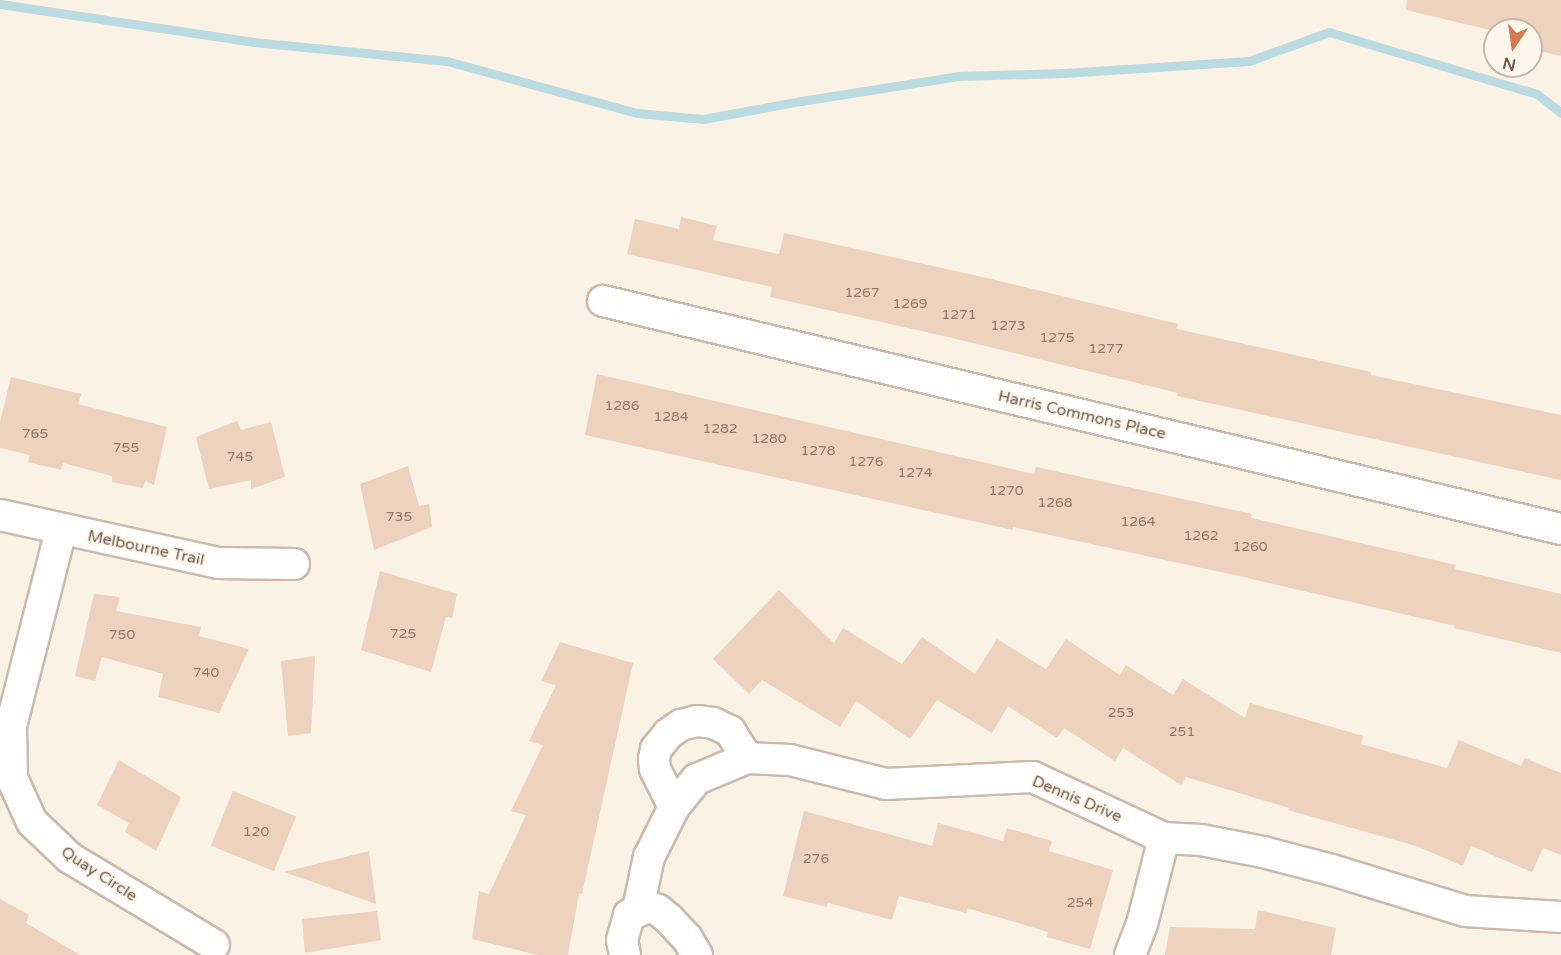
<!DOCTYPE html>
<html>
<head>
<meta charset="utf-8">
<style>
  body { margin:0 }
  #map { position:relative; width:1561px; height:955px; overflow:hidden; background:#faf2e4; font-family:"Varela Round",sans-serif }
  div>[style] { position:absolute }
  [style*='--x'] { left:calc(var(--x)*1px); top:calc(var(--y)*1px); width:calc(var(--w)*1px); rotate:calc(var(--a)*1deg) }
  .stream>* { height:9px; margin:-4.5px; padding:0 4.5px; transform-origin:4.5px; border-radius:4.5px; background:#bbdbe2 }
  .building>* { inset:0; background:#edd2be; transform-origin:0 0 }
  .roads { filter:drop-shadow(2px 0 #cabaac) drop-shadow(-2px 0 #cabaac) drop-shadow(0 2px #cabaac) drop-shadow(0 -2px #cabaac) }
  .street>* { height:30px; margin:-15px; padding:0 15px; transform-origin:15px; border-radius:15px; background:#fff }
  span { translate:-50% -50%; white-space:nowrap; text-align:center; line-height:1.15; -webkit-text-stroke:5px #fdf6ea; paint-order:stroke }
  .number-label { font-size:14px; color:#8f7868 }
  .number-label span { -webkit-text-stroke-width:0 }
  .street-label { font-size:16px; color:#705a4c }
  .north { position:absolute; left:1483px; top:18px; width:60px; height:60px; box-sizing:border-box; background:#fdf6ea; border:2px solid #c5b8ab; border-radius:50%; rotate:193deg; font-size:16px; font-weight:700; line-height:24px; text-align:center; color:#705a4c }
  .north::after { content:''; display:block; margin:auto; width:21px; height:27px; background:#d97654; clip-path:polygon(50% 0,100% 100%,50% 72%,0 100%) }
</style>
</head>
<body>
<div id="map">
  <div class="stream">
    <i style="--x:0;--y:4;--w:256;--a:8.5"></i>
    <i style="--x:253;--y:42;--w:195;--a:5.6"></i>
    <i style="--x:447;--y:61;--w:197;--a:15.3"></i>
    <i style="--x:637;--y:113;--w:66;--a:5.2"></i>
    <i style="--x:703;--y:119;--w:100;--a:-10.4"></i>
    <i style="--x:801;--y:101;--w:159;--a:-9"></i>
    <i style="--x:958;--y:76;--w:106;--a:-1.6"></i>
    <i style="--x:1064;--y:73;--w:185;--a:-3.7"></i>
    <i style="--x:1249;--y:61;--w:85;--a:-19.9"></i>
    <i style="--x:1329;--y:32;--w:217;--a:16.6"></i>
    <i style="--x:1537;--y:94;--w:31;--a:38"></i>
  </div>
  <div class="building">
    <i style="clip-path:polygon(1407px 0,1561px 0,1561px 56px,1531px 49px,1531px 30px,1490px 30px,1406px 10px)"></i>
    <i style="clip-path:polygon(681px 217px,717px 226px,713px 240px,779px 254px,784px 233px,987px 278px,1178px 324px,1177px 329px,1371px 372px,1371px 375px,1561px 415px,1561px 480px,1177px 396px,1178px 393px,948px 337px,770px 297px,772px 287px,627px 254px,635px 219px,679px 229px)"></i>
    <i style="clip-path:polygon(597px 374px,1034px 474px,1036px 467px,1252px 514px,1251px 518px,1456px 565px,1455px 569px,1561px 594px,1561px 653px,1454px 628px,1455px 626px,1239px 576px,1013px 527px,1013px 530px,585px 435px)"></i>
    <i style="clip-path:polygon(11px 377px,81px 394px,78px 404px,167px 427px,154px 485px,145px 481px,143px 488px,112px 482px,112px 476px,63px 463px,61px 470px,28px 462px,30px 455px,0 448px,0 422px)"></i>
    <i style="clip-path:polygon(237px 421px,241px 430px,271px 422px,285px 477px,251px 489px,251px 480px,209px 489px,196px 437px)"></i>
    <i style="clip-path:polygon(408px 466px,419px 506px,429px 504px,432px 527px,374px 550px,360px 484px)"></i>
    <i style="clip-path:polygon(380px 571px,457px 594px,452px 618px,446px 617px,431px 672px,361px 650px)"></i>
    <i style="clip-path:polygon(779px 590px,834px 643px,843px 628px,902px 664px,922px 637px,975px 674px,997px 639px,1046px 669px,1066px 639px,1120px 675px,1126px 665px,1173px 695px,1183px 679px,1245px 718px,1250px 703px,1363px 736px,1361px 744px,1447px 768px,1459px 740px,1521px 766px,1525px 758px,1561px 773px,1561px 855px,1543px 848px,1532px 872px,1471px 846px,1463px 866px,1416px 846px,1288px 810px,1289px 808px,1186px 777px,1181px 785px,1123px 748px,1115px 761px,1064px 728px,1057px 738px,1008px 706px,992px 733px,937px 700px,910px 739px,856px 701px,840px 727px,762px 680px,749px 694px,713px 659px)"></i>
    <i style="clip-path:polygon(94px 594px,120px 597px,116px 611px,201px 627px,199px 636px,249px 649px,219px 713px,158px 697px,163px 674px,102px 657px,95px 681px,75px 676px)"></i>
    <i style="clip-path:polygon(560px 642px,633px 663px,582px 894px,579px 893px,568px 955px,537px 955px,472px 939px,479px 891px,489px 894px,526px 815px,511px 811px,543px 745px,529px 741px,556px 685px,541px 681px)"></i>
    <i style="clip-path:polygon(315px 656px,311px 733px,288px 736px,281px 661px)"></i>
    <i style="clip-path:polygon(119px 760px,181px 797px,156px 851px,125px 832px,129px 823px,97px 805px)"></i>
    <i style="left:233px;top:791px;width:68px;height:59px;rotate:22deg"></i>
    <i style="clip-path:polygon(804px 811px,932px 846px,938px 823px,1003px 841px,1007px 828px,1052px 841px,1049px 851px,1113px 870px,1090px 949px,1047px 937px,1048px 932px,967px 908px,966px 913px,899px 896px,892px 920px,828px 903px,827px 907px,783px 896px)"></i>
    <i style="clip-path:polygon(369px 851px,376px 904px,284px 872px)"></i>
    <i style="clip-path:polygon(0 899px,29px 915px,26px 923px,80px 955px,0 955px)"></i>
    <i style="clip-path:polygon(1258px 910px,1336px 928px,1331px 955px,1165px 955px,1170px 927px,1255px 929px)"></i>
    <i style="clip-path:polygon(377px 911px,381px 940px,305px 953px,302px 919px)"></i>
  </div>
  <div class="roads">
    <div class="street">
      <i style="--x:603;--y:301;--w:985;--a:13.39"></i>
      <i style="--x:0;--y:515;--w:223;--a:12.4"></i>
      <i style="--x:218;--y:563;--w:76;--a:0.8"></i>
      <i style="--x:61;--y:530;--w:202;--a:104.3"></i>
      <i style="--x:11;--y:726;--w:52;--a:88.9"></i>
      <i style="--x:12;--y:778;--w:48;--a:65.6"></i>
      <i style="--x:32;--y:822;--w:52;--a:43.5"></i>
      <i style="--x:70;--y:858;--w:168;--a:31.1"></i>
      <i style="--x:674;--y:807;--w:42;--a:-116.6"></i>
      <i style="--x:655;--y:769;--w:10;--a:-96"></i>
      <i style="--x:654;--y:759;--w:10;--a:-79"></i>
      <i style="--x:656;--y:749;--w:19;--a:-51"></i>
      <i style="--x:668;--y:734;--w:16;--a:-35"></i>
      <i style="--x:681;--y:725;--w:16;--a:-14"></i>
      <i style="--x:697;--y:721;--w:16;--a:7"></i>
      <i style="--x:713;--y:723;--w:19;--a:25"></i>
      <i style="--x:730;--y:731;--w:32;--a:58"></i>
      <i style="--x:638;--y:909;--w:53;--a:-78.1"></i>
      <i style="--x:649;--y:857;--w:56;--a:-63.4"></i>
      <i style="--x:674;--y:807;--w:36;--a:-51"></i>
      <i style="--x:697;--y:779;--w:54;--a:-22.8"></i>
      <i style="--x:747;--y:758;--w:43;--a:2.7"></i>
      <i style="--x:790;--y:760;--w:99;--a:14"></i>
      <i style="--x:886;--y:784;--w:147;--a:-2.7"></i>
      <i style="--x:1033;--y:777;--w:145;--a:25"></i>
      <i style="--x:1164;--y:838;--w:37;--a:3"></i>
      <i style="--x:1201;--y:840;--w:63;--a:11"></i>
      <i style="--x:1263;--y:852;--w:71;--a:14.6"></i>
      <i style="--x:1332;--y:870;--w:139;--a:17.1"></i>
      <i style="--x:1465;--y:911;--w:96;--a:3.6"></i>
      <i style="--x:625;--y:955;--w:15;--a:-101"></i>
      <i style="--x:622;--y:940;--w:26;--a:-74"></i>
      <i style="--x:629;--y:915;--w:22;--a:-22"></i>
      <i style="--x:649;--y:907;--w:9;--a:18"></i>
      <i style="--x:658;--y:910;--w:14;--a:39"></i>
      <i style="--x:669;--y:919;--w:26;--a:47"></i>
      <i style="--x:687;--y:938;--w:20;--a:60"></i>
      <i style="--x:1130;--y:955;--w:33;--a:-69"></i>
      <i style="--x:1142;--y:924;--w:89;--a:-75.7"></i>
    </div>
  </div>
  <div class="number-label">
    <span style="left:862px;top:293px">1267</span>
    <span style="left:910px;top:304px">1269</span>
    <span style="left:959px;top:315px">1271</span>
    <span style="left:1008px;top:326px">1273</span>
    <span style="left:1057px;top:338px">1275</span>
    <span style="left:1106px;top:349px">1277</span>
    <span style="left:622px;top:406px">1286</span>
    <span style="left:671px;top:417px">1284</span>
    <span style="left:720px;top:429px">1282</span>
    <span style="left:35px;top:434px">765</span>
    <span style="left:769px;top:439px">1280</span>
    <span style="left:126px;top:448px">755</span>
    <span style="left:818px;top:451px">1278</span>
    <span style="left:240px;top:457px">745</span>
    <span style="left:866px;top:462px">1276</span>
    <span style="left:915px;top:473px">1274</span>
    <span style="left:1006px;top:491px">1270</span>
    <span style="left:1055px;top:503px">1268</span>
    <span style="left:399px;top:517px">735</span>
    <span style="left:1138px;top:522px">1264</span>
    <span style="left:1201px;top:536px">1262</span>
    <span style="left:1250px;top:547px">1260</span>
    <span style="left:403px;top:634px">725</span>
    <span style="left:122px;top:635px">750</span>
    <span style="left:206px;top:673px">740</span>
    <span style="left:1121px;top:713px">253</span>
    <span style="left:1182px;top:732px">251</span>
    <span style="left:256px;top:832px">120</span>
    <span style="left:816px;top:859px">276</span>
    <span style="left:1080px;top:903px">254</span>
  </div>
  <div class="street-label">
    <span style="left:1082px;top:415px;rotate:13deg">Harris Commons Place</span>
    <span style="left:146px;top:548px;rotate:12deg">Melbourne Trail</span>
    <span style="left:1077px;top:799px;rotate:23deg">Dennis Drive</span>
    <span style="left:99px;top:874px;rotate:33deg">Quay Circle</span>
  </div>
  <div class="north">N</div>
</div>
</body>
</html>
